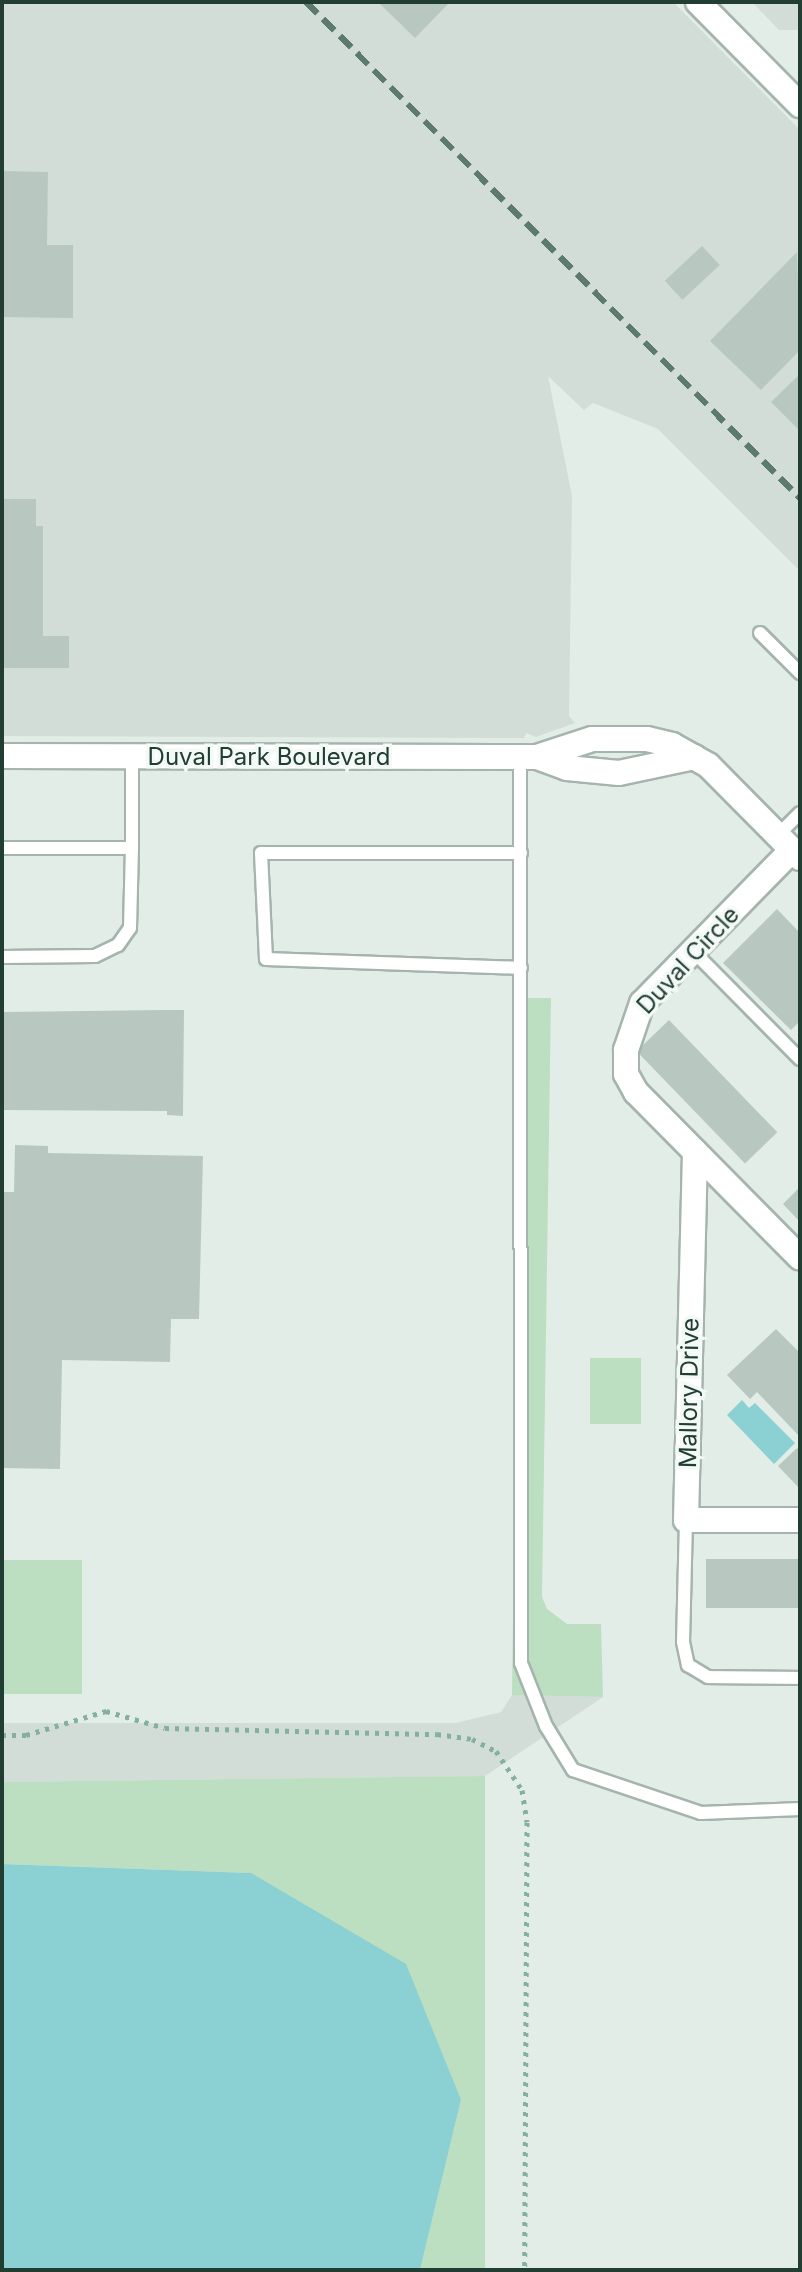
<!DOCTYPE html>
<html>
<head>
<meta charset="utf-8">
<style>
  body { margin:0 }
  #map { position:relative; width:802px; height:2272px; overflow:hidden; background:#e3ede7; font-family:Inter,sans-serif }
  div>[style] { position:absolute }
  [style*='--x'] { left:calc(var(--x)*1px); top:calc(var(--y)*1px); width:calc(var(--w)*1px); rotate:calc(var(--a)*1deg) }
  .built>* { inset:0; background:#d1ddd6 }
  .green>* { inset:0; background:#bcdec1; transform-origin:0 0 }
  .water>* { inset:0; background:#8bd0d2 }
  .building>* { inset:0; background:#b8c8c0; transform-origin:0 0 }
  .path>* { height:5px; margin-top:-2.5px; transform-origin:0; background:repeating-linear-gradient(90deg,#83b19d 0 4px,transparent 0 10px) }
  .roads { filter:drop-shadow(2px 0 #a5b5ad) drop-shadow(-2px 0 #a5b5ad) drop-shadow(0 2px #a5b5ad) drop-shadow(0 -2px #a5b5ad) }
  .lane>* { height:12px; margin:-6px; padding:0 6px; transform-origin:6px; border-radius:6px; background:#fff }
  .street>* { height:24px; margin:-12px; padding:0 12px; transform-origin:12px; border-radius:12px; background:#fff }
  .rail>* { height:6px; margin-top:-3px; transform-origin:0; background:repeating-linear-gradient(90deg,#5d7a6f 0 16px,transparent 0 24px) }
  span { translate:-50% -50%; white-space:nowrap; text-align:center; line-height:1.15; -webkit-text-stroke:7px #f3f9f6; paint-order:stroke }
  .street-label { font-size:24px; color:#223e33 }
  .frame { position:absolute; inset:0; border:4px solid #223e33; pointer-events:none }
</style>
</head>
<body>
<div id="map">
  <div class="built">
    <i style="clip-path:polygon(2px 2px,673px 2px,800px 130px,800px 571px,658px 429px,593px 403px,584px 410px,548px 376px,572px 496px,569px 716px,575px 723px,536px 737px,526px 733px,524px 738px,2px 736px)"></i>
    <i style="clip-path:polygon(752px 2px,800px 2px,800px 30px,779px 30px)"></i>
    <i style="clip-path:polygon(512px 1695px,603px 1697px,485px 1776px,2px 1782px,2px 1723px,456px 1723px,501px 1712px)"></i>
  </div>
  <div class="green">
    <i style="clip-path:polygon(521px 998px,551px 998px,542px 1597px,547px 1609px,567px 1624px,601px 1624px,603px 1697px,512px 1695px)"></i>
    <i style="left:641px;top:1358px;width:66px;height:51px;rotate:90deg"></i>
    <i style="left:82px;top:1560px;width:134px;height:80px;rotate:90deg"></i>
    <i style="clip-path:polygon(485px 1776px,485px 2270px,420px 2270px,461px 2100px,251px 1873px,2px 1864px,2px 1782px)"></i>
  </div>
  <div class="water">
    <i style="clip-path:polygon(742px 1400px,749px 1408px,755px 1403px,795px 1443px,774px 1464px,727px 1415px)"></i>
    <i style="clip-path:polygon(2px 1864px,251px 1873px,406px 1964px,461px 2100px,420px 2270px,2px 2270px)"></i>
  </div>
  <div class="building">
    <i style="clip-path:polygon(378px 2px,450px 2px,415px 38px)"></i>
    <i style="clip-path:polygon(2px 171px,48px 172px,47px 245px,73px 245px,73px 318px,2px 317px)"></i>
    <i style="left:702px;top:246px;width:26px;height:51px;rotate:47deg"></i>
    <i style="clip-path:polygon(797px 252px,800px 350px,761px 390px,710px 341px)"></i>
    <i style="clip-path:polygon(799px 375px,800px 377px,800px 431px,771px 402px)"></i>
    <i style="clip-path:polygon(2px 499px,36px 499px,36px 526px,43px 526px,43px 636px,69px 636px,69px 668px,2px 668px)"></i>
    <i style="clip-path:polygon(777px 909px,800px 933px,800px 1021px,791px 1030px,723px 963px)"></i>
    <i style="clip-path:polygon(164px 1010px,184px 1010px,183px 1116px,167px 1115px,167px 1111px,2px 1110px,2px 1012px)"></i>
    <i style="left:669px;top:1020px;width:156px;height:45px;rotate:46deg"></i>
    <i style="clip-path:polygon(15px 1145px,48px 1146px,48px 1153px,203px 1156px,199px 1319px,171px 1319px,170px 1362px,62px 1360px,60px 1469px,2px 1468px,2px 1192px,14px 1192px)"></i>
    <i style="clip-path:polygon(800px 1187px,800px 1222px,783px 1204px)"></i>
    <i style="clip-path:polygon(776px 1329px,800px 1353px,800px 1437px,757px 1392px,750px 1399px,727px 1375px)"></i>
    <i style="clip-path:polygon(797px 1448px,800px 1451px,800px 1489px,778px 1466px)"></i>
    <i style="left:800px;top:1559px;width:49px;height:94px;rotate:90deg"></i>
  </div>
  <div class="path">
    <i style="--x:2;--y:1735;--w:24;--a:0"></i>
    <i style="--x:26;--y:1735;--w:84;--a:-16.7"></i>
    <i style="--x:106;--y:1711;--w:61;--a:16.1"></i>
    <i style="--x:165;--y:1728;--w:272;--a:1.3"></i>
    <i style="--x:437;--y:1734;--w:35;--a:8"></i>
    <i style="--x:472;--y:1739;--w:27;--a:27"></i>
    <i style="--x:496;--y:1751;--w:47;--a:56.3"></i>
    <i style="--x:522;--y:1790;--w:32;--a:81"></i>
    <i style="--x:527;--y:1822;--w:448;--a:90.3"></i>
  </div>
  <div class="roads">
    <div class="lane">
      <i style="--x:760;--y:633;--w:57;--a:45"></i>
      <i style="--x:520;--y:757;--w:906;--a:89.94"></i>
      <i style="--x:521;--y:1663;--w:68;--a:68.4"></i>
      <i style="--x:546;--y:1726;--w:52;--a:58.5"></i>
      <i style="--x:573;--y:1770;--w:135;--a:18.6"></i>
      <i style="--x:701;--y:1813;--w:99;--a:-2.3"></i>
      <i style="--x:778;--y:835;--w:31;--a:-45"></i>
      <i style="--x:2;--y:848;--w:130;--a:0"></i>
      <i style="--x:132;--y:848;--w:92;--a:-90"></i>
      <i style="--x:521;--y:853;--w:260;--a:180"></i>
      <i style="--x:261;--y:853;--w:106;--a:87.3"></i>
      <i style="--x:266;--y:959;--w:255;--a:2"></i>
      <i style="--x:693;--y:951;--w:152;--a:45.3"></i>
      <i style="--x:2;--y:957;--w:93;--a:-0.6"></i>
      <i style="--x:95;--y:956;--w:25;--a:-26"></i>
      <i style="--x:118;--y:945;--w:21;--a:-55"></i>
      <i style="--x:130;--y:928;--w:80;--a:-88.6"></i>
      <i style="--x:686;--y:1520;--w:122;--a:91.4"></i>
      <i style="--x:683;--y:1642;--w:24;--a:78"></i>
      <i style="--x:688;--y:1665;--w:23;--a:31"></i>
      <i style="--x:708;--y:1677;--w:92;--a:0.6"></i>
    </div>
    <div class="street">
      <i style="--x:698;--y:2;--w:145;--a:45.3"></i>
      <i style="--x:2;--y:756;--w:535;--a:0.11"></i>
      <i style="--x:537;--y:757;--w:32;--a:20"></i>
      <i style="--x:567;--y:768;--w:52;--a:5.5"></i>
      <i style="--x:619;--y:773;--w:77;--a:-12"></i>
      <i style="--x:537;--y:757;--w:58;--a:-18.1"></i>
      <i style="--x:592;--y:739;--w:55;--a:0"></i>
      <i style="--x:647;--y:739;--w:26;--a:13"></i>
      <i style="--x:672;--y:745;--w:41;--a:29.1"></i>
      <i style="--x:708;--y:765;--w:131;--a:45.3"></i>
      <i style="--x:792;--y:850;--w:214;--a:134.4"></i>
      <i style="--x:642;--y:1003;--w:50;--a:108.8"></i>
      <i style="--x:626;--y:1050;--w:24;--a:90"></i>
      <i style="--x:626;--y:1074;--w:21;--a:61"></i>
      <i style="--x:636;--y:1092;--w:233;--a:45.3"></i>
      <i style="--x:695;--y:1152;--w:368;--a:91.4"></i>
      <i style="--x:686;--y:1520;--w:114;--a:0"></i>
    </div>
  </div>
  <div class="rail">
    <i style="--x:306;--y:2;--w:700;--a:45.12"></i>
  </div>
  <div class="street-label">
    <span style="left:269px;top:757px">Duval Park Boulevard</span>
    <span style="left:688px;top:960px;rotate:-47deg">Duval Circle</span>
    <span style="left:689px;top:1393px;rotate:-89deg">Mallory Drive</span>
  </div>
  <div class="frame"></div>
</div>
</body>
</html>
